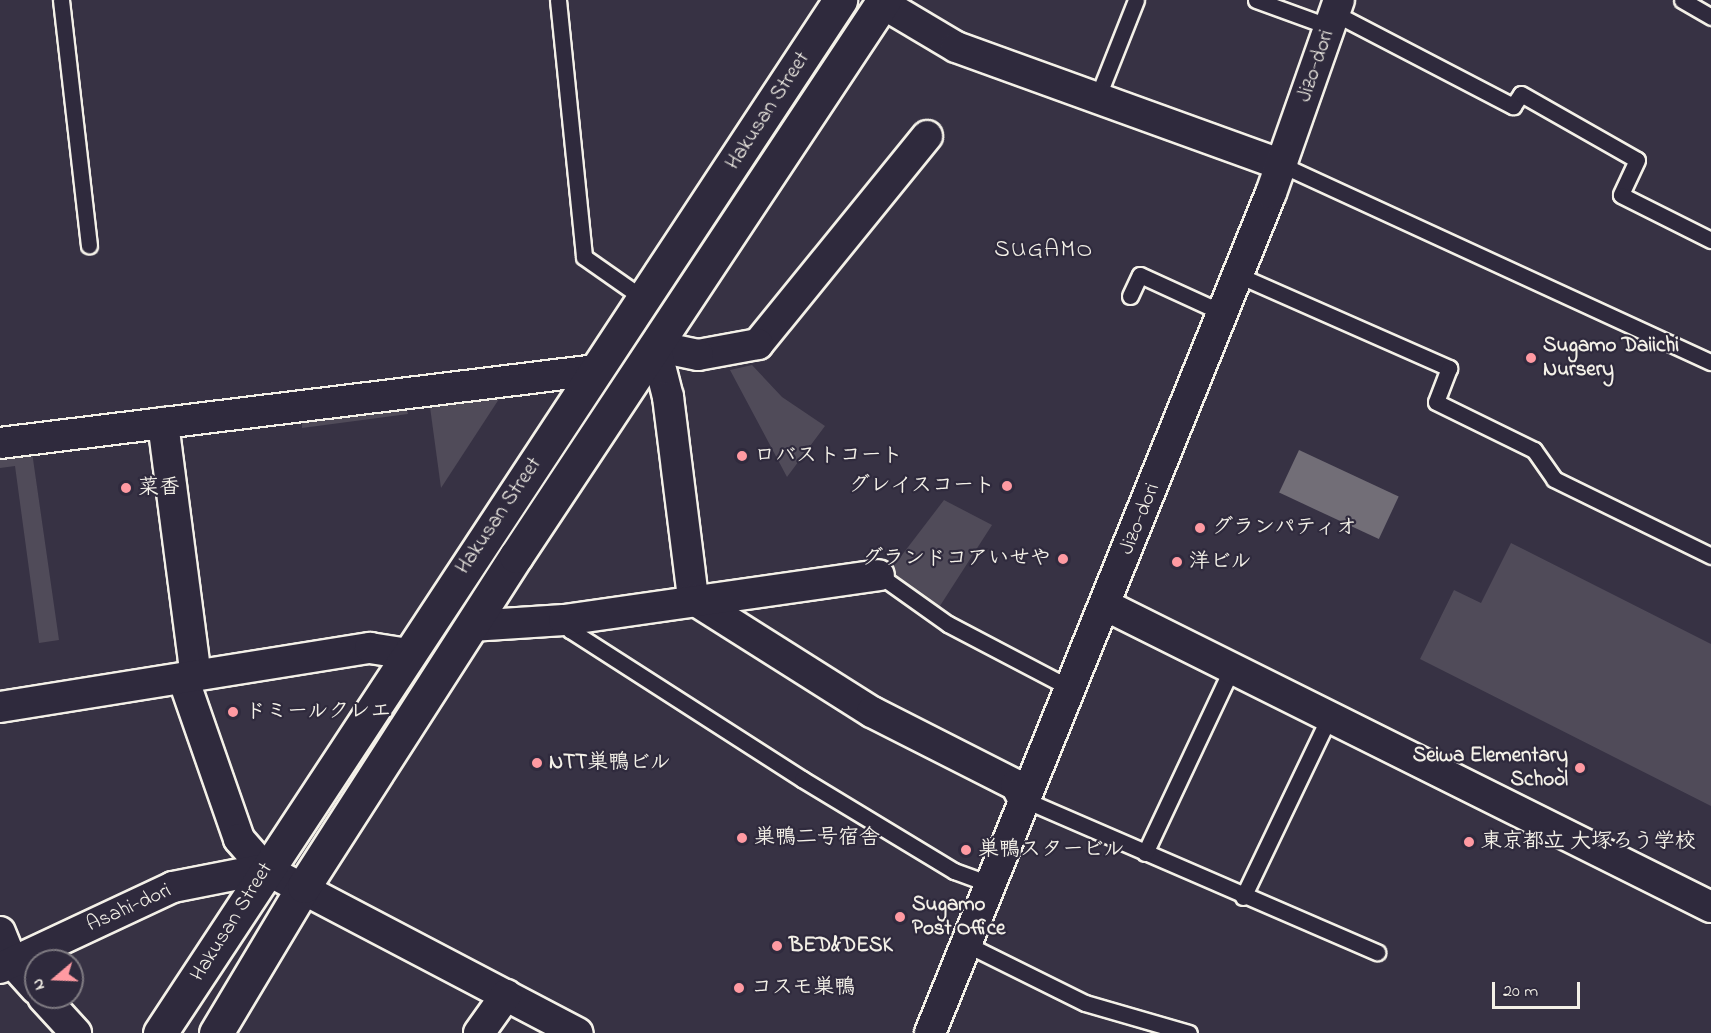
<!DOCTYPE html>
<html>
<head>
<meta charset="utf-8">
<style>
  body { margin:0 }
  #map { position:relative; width:1711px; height:1033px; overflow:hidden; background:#373244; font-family:"Indie Flower","Klee One",sans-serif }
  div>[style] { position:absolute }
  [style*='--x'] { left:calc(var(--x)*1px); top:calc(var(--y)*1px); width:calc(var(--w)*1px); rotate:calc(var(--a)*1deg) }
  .green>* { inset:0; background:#504b59 }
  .water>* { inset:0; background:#726e77; transform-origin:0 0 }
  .roads { filter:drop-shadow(2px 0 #f4f1e8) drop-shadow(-2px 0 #f4f1e8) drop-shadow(0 2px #f4f1e8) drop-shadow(0 -2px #f4f1e8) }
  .service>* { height:15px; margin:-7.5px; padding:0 7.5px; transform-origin:7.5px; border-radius:7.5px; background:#2f2a3d }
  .minor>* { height:30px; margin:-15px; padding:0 15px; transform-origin:15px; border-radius:15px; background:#2f2a3d }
  .trunk>* { height:33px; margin:-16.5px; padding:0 16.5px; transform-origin:16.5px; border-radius:16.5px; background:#2f2a3d }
  .dots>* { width:16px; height:16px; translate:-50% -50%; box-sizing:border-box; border:3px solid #2f2a3d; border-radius:50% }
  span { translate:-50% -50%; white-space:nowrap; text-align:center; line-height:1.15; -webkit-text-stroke:4.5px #2f2a3d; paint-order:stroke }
  .street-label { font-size:21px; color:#f4f1e8 }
  .poi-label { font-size:21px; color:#f4f1e8; font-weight:700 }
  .left { translate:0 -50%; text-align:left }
  .right { translate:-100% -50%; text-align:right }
  .quarter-label { font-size:24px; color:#f4f1e8; letter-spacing:1.5px }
  .north { position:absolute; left:24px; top:949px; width:60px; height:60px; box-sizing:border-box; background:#2f2a3d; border:2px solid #7e7a81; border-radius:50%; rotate:251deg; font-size:16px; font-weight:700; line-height:24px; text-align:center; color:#f4f1e8 }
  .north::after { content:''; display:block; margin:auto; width:21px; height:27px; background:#ff9aa2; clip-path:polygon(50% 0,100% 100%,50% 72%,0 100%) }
  .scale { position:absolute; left:1492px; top:982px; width:88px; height:27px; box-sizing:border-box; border:3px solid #f4f1e8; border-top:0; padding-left:8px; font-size:18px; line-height:21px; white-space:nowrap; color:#f4f1e8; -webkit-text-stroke:4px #2f2a3d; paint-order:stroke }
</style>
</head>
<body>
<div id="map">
  <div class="green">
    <i style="clip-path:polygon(752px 365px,782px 397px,825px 426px,787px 477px,730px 370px)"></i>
    <i style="clip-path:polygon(499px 399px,441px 488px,430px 407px)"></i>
    <i style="clip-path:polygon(407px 410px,408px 414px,302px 428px,302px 423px)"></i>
    <i style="clip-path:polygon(32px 452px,59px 640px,39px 643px,15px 466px,0 468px,0 456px)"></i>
    <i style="clip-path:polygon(944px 500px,992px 525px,938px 609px,889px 572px)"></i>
    <i style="clip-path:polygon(1511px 543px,1711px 644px,1711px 806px,1420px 659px,1454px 590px,1481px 603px)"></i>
  </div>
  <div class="water">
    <i style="left:1299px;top:450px;width:110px;height:47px;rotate:25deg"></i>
  </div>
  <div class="roads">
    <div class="service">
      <i style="--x:61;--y:0;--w:247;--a:83.5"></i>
      <i style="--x:558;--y:0;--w:258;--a:84.2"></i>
      <i style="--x:584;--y:257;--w:73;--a:35"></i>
      <i style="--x:1256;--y:0;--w:79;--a:20"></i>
      <i style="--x:1682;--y:0;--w:34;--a:30"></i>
      <i style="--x:1334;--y:13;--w:202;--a:27.5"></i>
      <i style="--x:1513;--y:106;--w:14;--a:-56"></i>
      <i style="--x:1521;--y:94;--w:133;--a:29.6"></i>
      <i style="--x:1637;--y:160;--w:38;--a:115"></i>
      <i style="--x:1621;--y:195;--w:101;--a:26.6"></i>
      <i style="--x:1098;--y:96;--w:103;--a:-68.4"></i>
      <i style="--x:1282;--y:165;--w:472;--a:24.7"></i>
      <i style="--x:1238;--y:275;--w:231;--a:23.8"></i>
      <i style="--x:1449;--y:368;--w:36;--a:111"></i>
      <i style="--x:1436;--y:402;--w:109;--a:26.1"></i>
      <i style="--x:1534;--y:450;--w:35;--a:55"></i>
      <i style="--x:1554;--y:479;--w:175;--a:26.1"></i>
      <i style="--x:1130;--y:296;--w:23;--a:-65"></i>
      <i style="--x:1140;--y:275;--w:91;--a:24.6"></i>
      <i style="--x:879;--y:575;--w:85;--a:35.4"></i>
      <i style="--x:948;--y:624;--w:138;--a:27.7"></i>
      <i style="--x:564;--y:620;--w:12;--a:59"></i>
      <i style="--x:570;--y:630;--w:276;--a:32.7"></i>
      <i style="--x:802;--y:779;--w:178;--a:31.2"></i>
      <i style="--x:954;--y:871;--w:37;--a:20"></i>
      <i style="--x:1023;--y:799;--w:386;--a:23.4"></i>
      <i style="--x:1145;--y:853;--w:207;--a:-64.8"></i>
      <i style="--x:1243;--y:897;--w:204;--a:-64.4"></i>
      <i style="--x:964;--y:943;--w:135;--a:26.4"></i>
      <i style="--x:1085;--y:1003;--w:108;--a:16.1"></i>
    </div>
    <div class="minor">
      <i style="--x:882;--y:3;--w:86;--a:30.7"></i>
      <i style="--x:956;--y:47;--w:347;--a:19.9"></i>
      <i style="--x:927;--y:136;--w:268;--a:129.1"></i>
      <i style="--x:758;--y:344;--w:61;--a:169.6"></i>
      <i style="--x:698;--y:355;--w:44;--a:-168.2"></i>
      <i style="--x:655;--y:346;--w:53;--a:75.7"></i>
      <i style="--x:668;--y:397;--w:204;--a:82.9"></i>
      <i style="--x:693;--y:599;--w:212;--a:32.3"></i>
      <i style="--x:872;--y:712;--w:161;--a:26.9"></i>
      <i style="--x:1016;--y:785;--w:16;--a:63"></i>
      <i style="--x:163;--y:423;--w:255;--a:82.6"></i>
      <i style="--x:0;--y:443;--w:600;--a:-6.98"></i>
      <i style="--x:1105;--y:605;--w:677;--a:26.49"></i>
      <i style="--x:471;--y:626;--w:93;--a:-3.7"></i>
      <i style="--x:564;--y:620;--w:318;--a:-8.1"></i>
      <i style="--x:183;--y:678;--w:170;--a:70.8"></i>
      <i style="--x:239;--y:839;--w:40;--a:49"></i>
      <i style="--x:265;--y:869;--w:353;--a:27.7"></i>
      <i style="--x:0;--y:707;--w:375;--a:-9.1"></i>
      <i style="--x:370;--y:648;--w:37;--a:9"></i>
      <i style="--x:0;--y:932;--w:32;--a:68"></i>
      <i style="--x:12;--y:962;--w:36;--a:48"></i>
      <i style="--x:0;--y:968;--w:191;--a:-25.1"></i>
      <i style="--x:173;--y:887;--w:94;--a:-11.1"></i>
      <i style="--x:43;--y:997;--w:49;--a:47.5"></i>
      <i style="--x:479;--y:1033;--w:47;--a:-54.6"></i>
      <i style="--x:930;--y:1033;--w:907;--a:-67.91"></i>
      <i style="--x:1271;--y:193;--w:205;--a:-70.6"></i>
    </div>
    <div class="trunk">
      <i style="--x:160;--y:1033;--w:1237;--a:-56.64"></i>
      <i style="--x:216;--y:1033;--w:171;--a:-59.1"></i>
      <i style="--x:304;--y:886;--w:392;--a:-57.3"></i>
      <i style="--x:516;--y:556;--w:667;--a:-56.5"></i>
    </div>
  </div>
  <div class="dots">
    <i style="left:1531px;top:358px;background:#ff9aa2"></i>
    <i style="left:742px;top:456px;background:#ff9aa2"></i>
    <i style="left:1007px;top:486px;background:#ff9aa2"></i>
    <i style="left:126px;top:488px;background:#ff9aa2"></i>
    <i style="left:1200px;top:528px;background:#ff9aa2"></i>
    <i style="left:1063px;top:559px;background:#ff9aa2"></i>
    <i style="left:1177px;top:562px;background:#ff9aa2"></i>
    <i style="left:233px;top:712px;background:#ff9aa2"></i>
    <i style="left:537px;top:763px;background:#ff9aa2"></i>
    <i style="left:1580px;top:768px;background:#ff9aa2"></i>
    <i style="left:742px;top:838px;background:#ff9aa2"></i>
    <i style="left:1469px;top:842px;background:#ff9aa2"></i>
    <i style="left:966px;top:850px;background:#ff9aa2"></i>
    <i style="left:900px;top:917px;background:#ff9aa2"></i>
    <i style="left:777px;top:946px;background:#ff9aa2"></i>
    <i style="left:739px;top:988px;background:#ff9aa2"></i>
  </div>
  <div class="street-label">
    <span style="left:1316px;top:66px;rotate:-71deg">Jizo-dori</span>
    <span style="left:768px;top:111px;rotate:-57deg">Hakusan Street</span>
    <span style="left:499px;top:516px;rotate:-56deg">Hakusan Street</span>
    <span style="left:1140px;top:519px;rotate:-68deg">Jizo-dori</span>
    <span style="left:129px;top:908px;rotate:-24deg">Asahi-dori</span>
    <span style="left:232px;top:922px;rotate:-58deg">Hakusan Street</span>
  </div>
  <div class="poi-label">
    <span class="left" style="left:1543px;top:358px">Sugamo Daiichi<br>Nursery</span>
    <span class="left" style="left:754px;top:456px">ロバストコート</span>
    <span class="right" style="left:995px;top:486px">グレイスコート</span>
    <span class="left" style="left:138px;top:488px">菜香</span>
    <span class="left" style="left:1212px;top:528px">グランパティオ</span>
    <span class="right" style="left:1051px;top:559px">グランドコアいせや</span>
    <span class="left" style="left:1189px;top:562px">洋ビル</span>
    <span class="left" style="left:245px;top:712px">ドミールクレエ</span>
    <span class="right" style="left:1568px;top:768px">Seiwa Elementary<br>School</span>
    <span class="left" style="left:549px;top:763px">NTT巣鴨ビル</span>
    <span class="left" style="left:754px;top:838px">巣鴨二号宿舎</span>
    <span class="left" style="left:1481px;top:842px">東京都立 大塚ろう学校</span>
    <span class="left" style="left:978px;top:850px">巣鴨スタービル</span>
    <span class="left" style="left:912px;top:917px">Sugamo<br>Post Office</span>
    <span class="left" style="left:789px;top:946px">BED&amp;DESK</span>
    <span class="left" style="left:751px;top:988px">コスモ巣鴨</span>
  </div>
  <div class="quarter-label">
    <span style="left:1044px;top:251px">SUGAMO</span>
  </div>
  <div class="north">N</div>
  <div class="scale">20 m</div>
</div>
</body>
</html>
